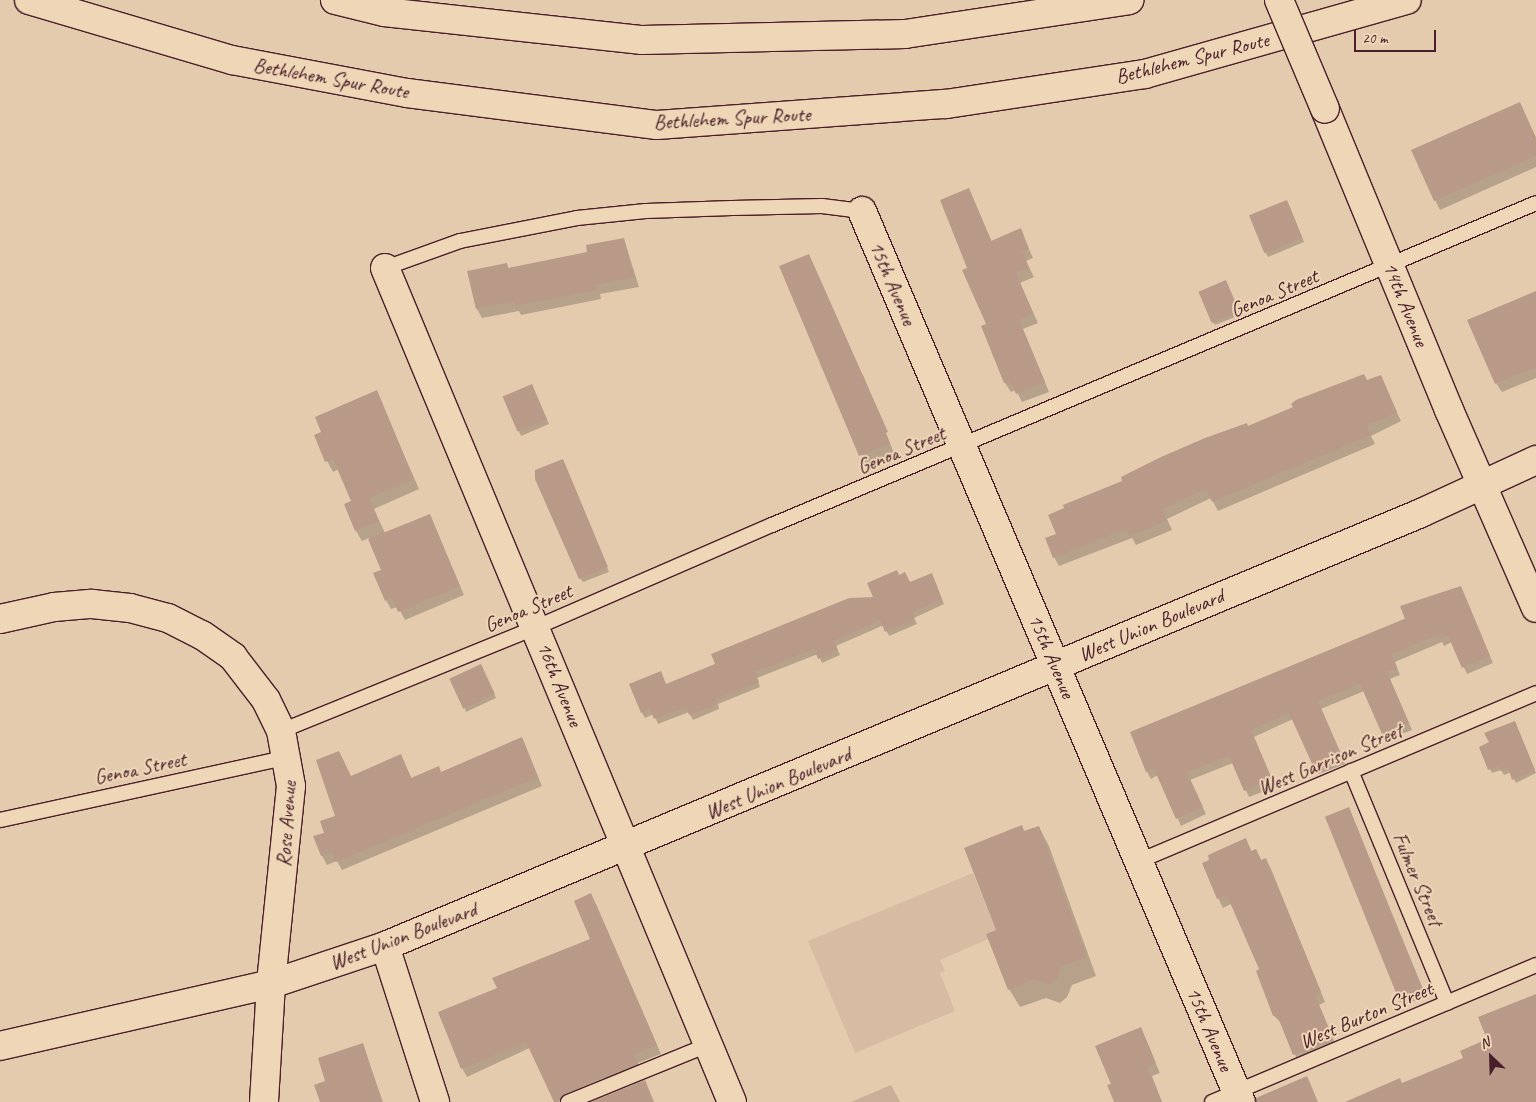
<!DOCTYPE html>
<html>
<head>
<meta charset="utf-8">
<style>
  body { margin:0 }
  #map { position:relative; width:1536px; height:1102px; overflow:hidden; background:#e4cbae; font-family:Caveat,sans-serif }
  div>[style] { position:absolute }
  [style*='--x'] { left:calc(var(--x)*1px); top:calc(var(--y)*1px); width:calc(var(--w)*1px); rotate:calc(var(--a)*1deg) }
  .built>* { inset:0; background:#d7bca3 }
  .green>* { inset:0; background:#caae98 }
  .shadow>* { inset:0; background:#0003 }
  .building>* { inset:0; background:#b99a89; transform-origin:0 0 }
  .roads { filter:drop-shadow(1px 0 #4a1f2b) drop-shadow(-1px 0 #4a1f2b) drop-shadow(0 1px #4a1f2b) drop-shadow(0 -1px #4a1f2b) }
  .lane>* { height:14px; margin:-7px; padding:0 7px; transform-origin:7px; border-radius:7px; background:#eed6b6 }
  .street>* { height:28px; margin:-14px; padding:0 14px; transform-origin:14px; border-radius:14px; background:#eed6b6 }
  .primary>* { height:28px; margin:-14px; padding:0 14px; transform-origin:14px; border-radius:14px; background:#eed6b6 }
  .highway>* { height:28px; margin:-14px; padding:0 14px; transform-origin:14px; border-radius:14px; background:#eed6b6 }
  .bridges { filter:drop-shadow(1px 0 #4a1f2b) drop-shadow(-1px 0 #4a1f2b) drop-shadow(0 1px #4a1f2b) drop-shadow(0 -1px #4a1f2b) }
  .street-bridge>* { height:28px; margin:-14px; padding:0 14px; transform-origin:14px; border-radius:14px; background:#eed6b6 }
  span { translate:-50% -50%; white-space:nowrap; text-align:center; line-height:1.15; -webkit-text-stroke:4px #eed6b6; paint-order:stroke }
  .street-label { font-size:21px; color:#4a1f2b }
  .north { position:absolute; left:1466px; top:1032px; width:50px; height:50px; -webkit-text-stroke:4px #eed6b6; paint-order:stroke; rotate:336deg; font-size:14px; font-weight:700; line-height:20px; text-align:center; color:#4a1f2b }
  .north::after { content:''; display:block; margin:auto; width:18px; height:22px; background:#4a1f2b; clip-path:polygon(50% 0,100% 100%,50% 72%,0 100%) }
  .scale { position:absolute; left:1354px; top:30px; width:82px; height:22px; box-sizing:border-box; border:2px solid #4a1f2b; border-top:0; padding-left:6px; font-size:15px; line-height:18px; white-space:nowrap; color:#4a1f2b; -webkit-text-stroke:4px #eed6b6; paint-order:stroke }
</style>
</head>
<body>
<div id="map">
  <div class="built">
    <i style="clip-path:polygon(973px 873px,996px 930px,986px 934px,988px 939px,940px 960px,945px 971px,940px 973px,955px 1011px,855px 1053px,808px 941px)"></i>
  </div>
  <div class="green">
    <i style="clip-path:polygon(891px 1085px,900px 1102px,851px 1102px)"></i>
  </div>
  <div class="shadow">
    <i style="clip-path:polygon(1520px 104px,1536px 138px,1536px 167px,1440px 210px,1435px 200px)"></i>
    <i style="clip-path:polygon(969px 189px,992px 242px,1020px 230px,1033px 258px,1026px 261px,1034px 277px,1020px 283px,1038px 323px,1023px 329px,1049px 392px,1022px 402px,1016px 390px,1011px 392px,1005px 383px,969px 269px)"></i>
    <i style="clip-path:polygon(1289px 205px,1304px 242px,1268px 257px,1266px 253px)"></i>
    <i style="clip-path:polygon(624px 239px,639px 287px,600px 294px,601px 299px,521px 315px,519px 311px,482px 318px,477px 309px,468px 272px,506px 264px,509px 269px,589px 253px)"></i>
    <i style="clip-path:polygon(781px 267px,861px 376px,863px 375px,894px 453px,866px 465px)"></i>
    <i style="clip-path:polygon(1227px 285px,1240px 315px,1215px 325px,1212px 321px)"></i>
    <i style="clip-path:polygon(1536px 292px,1536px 378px,1502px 392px,1496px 383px)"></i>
    <i style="clip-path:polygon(1380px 376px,1401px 421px,1371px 436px,1375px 444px,1218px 511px,1211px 498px,1167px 519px,1172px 530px,1136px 545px,1132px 538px,1059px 566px,1054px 557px,1058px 535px,1248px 427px)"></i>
    <i style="clip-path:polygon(534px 390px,549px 424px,521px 436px,504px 397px)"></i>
    <i style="clip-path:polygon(376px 392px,419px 489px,374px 509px,385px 533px,434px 525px,464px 595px,405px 620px,398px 607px,391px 609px,386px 600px,382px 571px,369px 538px,362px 541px,356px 531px,345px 504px,352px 501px,339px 469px,333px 472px,327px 461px)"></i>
    <i style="clip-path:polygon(565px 465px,609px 572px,583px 582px,580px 578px)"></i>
    <i style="clip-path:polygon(932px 575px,944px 604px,914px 618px,917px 624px,889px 636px,884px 625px,836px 646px,840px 655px,822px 663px,818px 654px,757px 678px,760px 687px,718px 704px,719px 709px,693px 720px,689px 712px,658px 724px,654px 714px,645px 718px,642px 713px,631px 684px,666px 685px,874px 598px,899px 576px,910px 584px)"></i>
    <i style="clip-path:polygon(1464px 594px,1493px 663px,1467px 674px,1452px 642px,1444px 646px,1442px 642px,1395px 662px,1400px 675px,1390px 679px,1412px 730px,1387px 740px,1364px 691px,1321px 709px,1345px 764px,1319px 774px,1293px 719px,1254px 737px,1275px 787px,1249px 797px,1233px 763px,1190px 780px,1206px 814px,1181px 826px,1158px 775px,1151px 779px,1147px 772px,1132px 732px)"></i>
    <i style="clip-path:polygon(483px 670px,496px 698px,466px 712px,464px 707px)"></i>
    <i style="clip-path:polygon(1515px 722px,1536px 773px,1516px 783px,1511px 772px,1504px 775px,1501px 770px,1492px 773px,1490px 769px,1490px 743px)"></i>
    <i style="clip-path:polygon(522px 738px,542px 786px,342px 870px,337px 861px,327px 865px,322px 856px,326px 833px,337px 817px,351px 777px,401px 756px,412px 779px,441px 773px)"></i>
    <i style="clip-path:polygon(1350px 813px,1426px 996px,1404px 1005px,1402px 1001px)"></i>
    <i style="clip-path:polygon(1039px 827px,1049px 846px,1096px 976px,1072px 985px,1067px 997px,1060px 1003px,1046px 998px,1020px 1007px,1009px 989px,998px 930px,1025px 833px)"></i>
    <i style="clip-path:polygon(1246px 840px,1252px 852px,1256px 850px,1262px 861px,1266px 860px,1271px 869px,1325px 1002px,1319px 1005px,1337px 1048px,1299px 1064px,1282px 1024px,1274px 1016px,1257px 972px,1261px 970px,1231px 904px,1223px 908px,1218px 898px)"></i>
    <i style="clip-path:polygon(596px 904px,661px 1054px,638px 1063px,642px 1073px,611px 1086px,604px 1077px,572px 1091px,549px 1039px,467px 1077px,462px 1068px,499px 988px,591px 940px)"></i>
    <i style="clip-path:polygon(1140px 1029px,1160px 1073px,1152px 1076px,1162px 1102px,1117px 1102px,1112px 1084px)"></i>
    <i style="clip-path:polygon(363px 1045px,383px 1102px,321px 1102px,327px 1081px)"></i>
  </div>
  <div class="building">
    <i style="clip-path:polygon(1520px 102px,1536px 138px,1536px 156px,1434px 201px,1411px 150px)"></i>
    <i style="clip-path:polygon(969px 188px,991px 241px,1021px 228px,1029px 249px,1022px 251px,1029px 268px,1016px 273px,1033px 313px,1019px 320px,1045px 382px,1016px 394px,1010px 381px,1004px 383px,981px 326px,986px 324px,962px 270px,967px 268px,940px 200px)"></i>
    <i style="left:1287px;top:200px;width:41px;height:41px;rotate:68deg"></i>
    <i style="clip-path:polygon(624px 238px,634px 277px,595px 285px,596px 290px,515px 306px,514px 301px,476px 309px,467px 271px,507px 263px,508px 268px,587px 252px,586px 245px)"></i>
    <i style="clip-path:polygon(809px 254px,888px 432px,885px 433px,890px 444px,859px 456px,779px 266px)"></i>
    <i style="left:1226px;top:280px;width:34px;height:30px;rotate:67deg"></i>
    <i style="clip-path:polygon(1536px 291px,1536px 367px,1495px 384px,1467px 320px)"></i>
    <i style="clip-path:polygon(1364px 374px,1367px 380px,1381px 375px,1397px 412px,1367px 426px,1371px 435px,1212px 502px,1206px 489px,1162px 509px,1167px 521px,1129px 536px,1126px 529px,1053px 558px,1045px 538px,1056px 534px,1048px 515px,1064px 508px,1063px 505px,1122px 481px,1121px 477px,1161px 457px,1205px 438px,1247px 423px,1248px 426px,1293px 407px,1291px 404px,1296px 400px)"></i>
    <i style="left:532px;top:384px;width:38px;height:32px;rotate:67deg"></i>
    <i style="clip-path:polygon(377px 390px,414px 479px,369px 498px,379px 521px,355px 531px,344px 504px,351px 501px,333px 459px,325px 462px,314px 435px,321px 432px,315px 417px)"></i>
    <i style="clip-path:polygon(563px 459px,608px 567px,579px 579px,535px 479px,535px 470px)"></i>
    <i style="clip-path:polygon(430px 514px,460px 586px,398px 612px,392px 597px,385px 601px,373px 573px,381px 570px,368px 539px)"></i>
    <i style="clip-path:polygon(897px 570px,899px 575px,905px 572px,910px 582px,932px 573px,942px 599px,912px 612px,915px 619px,885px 632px,880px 620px,834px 641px,838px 650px,818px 659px,814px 649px,755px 672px,759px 682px,716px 699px,717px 704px,689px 715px,686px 707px,654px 719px,650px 709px,641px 713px,629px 684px,661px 671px,666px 684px,715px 664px,711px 654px,849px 598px,873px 597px,867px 583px)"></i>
    <i style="clip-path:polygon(1461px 586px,1490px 656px,1462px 668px,1448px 636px,1439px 639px,1437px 635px,1392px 654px,1397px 668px,1387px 672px,1409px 723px,1382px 734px,1360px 684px,1318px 701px,1342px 756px,1314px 768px,1289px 713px,1251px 730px,1272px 779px,1244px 791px,1229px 756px,1187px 772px,1203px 807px,1176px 819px,1154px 769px,1146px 772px,1130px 732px,1405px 619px,1400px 606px)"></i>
    <i style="left:481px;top:664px;width:33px;height:35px;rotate:65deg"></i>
    <i style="clip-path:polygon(1515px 721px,1535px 770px,1512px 780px,1508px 768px,1500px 771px,1498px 766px,1488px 770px,1479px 747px,1489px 742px,1484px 733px)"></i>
    <i style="clip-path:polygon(522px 737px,538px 777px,336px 862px,332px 852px,321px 856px,313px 836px,324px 833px,320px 821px,335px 816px,316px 760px,339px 751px,351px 776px,401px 754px,411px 778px,439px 766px,441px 772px)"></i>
    <i style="left:1349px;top:807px;width:200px;height:26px;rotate:68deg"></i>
    <i style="clip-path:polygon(1022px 825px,1024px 831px,1039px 826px,1087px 957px,1061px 967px,1057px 978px,1049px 985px,1034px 979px,1008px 990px,986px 934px,996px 930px,964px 848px)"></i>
    <i style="clip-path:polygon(1246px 838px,1251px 851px,1256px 849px,1261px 860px,1266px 858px,1321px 992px,1315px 995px,1333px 1038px,1293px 1055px,1277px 1015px,1273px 1016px,1256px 971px,1259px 969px,1228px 898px,1225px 895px,1217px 899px,1202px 863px,1209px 860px,1208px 855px)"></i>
    <i style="clip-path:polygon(591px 893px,657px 1045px,634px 1054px,638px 1064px,565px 1094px,559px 1102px,554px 1102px,526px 1042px,461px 1069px,438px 1012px,497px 988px,492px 978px,590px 939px,574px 901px)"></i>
    <i style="clip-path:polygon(1536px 994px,1536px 1102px,1345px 1102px,1400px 1078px,1402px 1083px,1463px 1058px,1460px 1051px,1487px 1039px,1478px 1017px)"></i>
    <i style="clip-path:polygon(1141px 1027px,1156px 1063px,1147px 1067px,1162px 1102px,1114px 1102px,1107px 1085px,1111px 1084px,1095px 1046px)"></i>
    <i style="clip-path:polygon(363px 1043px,382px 1102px,320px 1102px,314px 1085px,325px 1081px,318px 1058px)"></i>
    <i style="clip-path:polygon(1307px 1076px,1318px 1102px,1256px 1102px,1256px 1098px)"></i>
    <i style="clip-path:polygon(645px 1080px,654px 1102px,591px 1102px)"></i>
  </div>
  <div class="roads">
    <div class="lane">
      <i style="--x:385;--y:268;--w:80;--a:-19.8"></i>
      <i style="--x:460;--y:241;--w:119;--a:-11.1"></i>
      <i style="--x:577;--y:218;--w:69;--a:-5.8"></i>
      <i style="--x:646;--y:211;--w:86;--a:-2"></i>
      <i style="--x:732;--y:208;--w:90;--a:-1.3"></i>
      <i style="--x:822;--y:206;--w:40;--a:7.1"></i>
      <i style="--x:281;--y:731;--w:276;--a:-22.1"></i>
      <i style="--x:537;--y:627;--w:256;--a:-23.5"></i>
      <i style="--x:772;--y:525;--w:829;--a:-22.85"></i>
      <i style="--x:1351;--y:771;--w:251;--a:67.5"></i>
      <i style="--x:0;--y:820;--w:295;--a:-12.3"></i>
      <i style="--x:1139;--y:861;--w:431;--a:-22.9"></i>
      <i style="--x:568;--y:1102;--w:151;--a:-22.2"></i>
      <i style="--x:1212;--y:1102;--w:352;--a:-22.9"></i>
    </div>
    <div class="street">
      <i style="--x:1325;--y:109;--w:326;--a:67.6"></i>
      <i style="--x:1449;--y:410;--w:216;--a:66.3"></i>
      <i style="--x:862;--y:211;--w:968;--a:66.96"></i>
      <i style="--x:385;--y:268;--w:903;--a:67.41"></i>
      <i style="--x:0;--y:619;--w:55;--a:-12.5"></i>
      <i style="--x:54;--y:607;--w:38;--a:-5"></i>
      <i style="--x:92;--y:604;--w:38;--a:6"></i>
      <i style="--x:130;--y:608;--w:39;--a:15"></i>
      <i style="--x:168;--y:618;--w:38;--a:27"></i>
      <i style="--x:202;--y:635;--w:38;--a:35"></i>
      <i style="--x:233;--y:657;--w:54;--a:52.5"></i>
      <i style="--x:266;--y:700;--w:34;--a:64"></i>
      <i style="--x:281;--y:731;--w:56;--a:79.7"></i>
      <i style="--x:291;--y:786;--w:199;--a:95.8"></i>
      <i style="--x:271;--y:984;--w:118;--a:93.4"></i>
      <i style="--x:385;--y:946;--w:164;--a:72.2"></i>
    </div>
    <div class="primary">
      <i style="--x:0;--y:1046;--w:278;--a:-12.9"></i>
      <i style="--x:271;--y:984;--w:120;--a:-18.4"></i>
      <i style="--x:385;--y:946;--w:1123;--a:-22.68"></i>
      <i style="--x:1421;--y:513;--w:127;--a:-24.7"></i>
    </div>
    <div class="highway">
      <i style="--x:29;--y:0;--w:212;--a:16.5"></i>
      <i style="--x:232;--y:60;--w:178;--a:10.7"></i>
      <i style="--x:407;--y:93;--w:252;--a:7.3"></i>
      <i style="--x:657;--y:125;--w:290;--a:-4.2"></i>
      <i style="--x:946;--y:104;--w:201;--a:-8.6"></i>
      <i style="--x:1145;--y:74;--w:272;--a:-15.8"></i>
      <i style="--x:335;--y:0;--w:50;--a:13.8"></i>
      <i style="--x:384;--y:12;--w:260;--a:6.2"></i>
      <i style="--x:642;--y:40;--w:263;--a:-1.3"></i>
      <i style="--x:905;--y:34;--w:227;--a:-8.6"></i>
    </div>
  </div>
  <div class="bridges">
    <div class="street-bridge">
      <i style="--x:1279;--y:0;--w:118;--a:67.1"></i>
    </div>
  </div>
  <div class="street-label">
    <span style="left:1192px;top:58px;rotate:-14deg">Bethlehem Spur Route</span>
    <span style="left:331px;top:78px;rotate:10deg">Bethlehem Spur Route</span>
    <span style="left:732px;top:118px;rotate:-3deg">Bethlehem Spur Route</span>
    <span style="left:893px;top:283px;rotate:67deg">15th Avenue</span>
    <span style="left:1274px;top:293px;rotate:-23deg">Genoa Street</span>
    <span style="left:1406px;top:304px;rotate:68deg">14th Avenue</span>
    <span style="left:901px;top:450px;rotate:-23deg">Genoa Street</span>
    <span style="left:528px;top:608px;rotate:-23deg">Genoa Street</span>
    <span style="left:1151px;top:625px;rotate:-23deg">West Union Boulevard</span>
    <span style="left:1052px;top:656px;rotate:67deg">15th Avenue</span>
    <span style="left:560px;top:684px;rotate:68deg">16th Avenue</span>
    <span style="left:1330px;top:759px;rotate:-23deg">West Garrison Street</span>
    <span style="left:140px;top:768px;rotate:-12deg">Genoa Street</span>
    <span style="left:778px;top:783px;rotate:-23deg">West Union Boulevard</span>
    <span style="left:286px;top:824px;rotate:-86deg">Rose Avenue</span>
    <span style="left:1418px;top:879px;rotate:67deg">Fulmer Street</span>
    <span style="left:403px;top:936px;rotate:-21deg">West Union Boulevard</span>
    <span style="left:1366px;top:1015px;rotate:-23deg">West Burton Street</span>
    <span style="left:1210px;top:1029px;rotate:67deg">15th Avenue</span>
  </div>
  <div class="north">N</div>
  <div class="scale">20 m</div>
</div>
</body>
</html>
